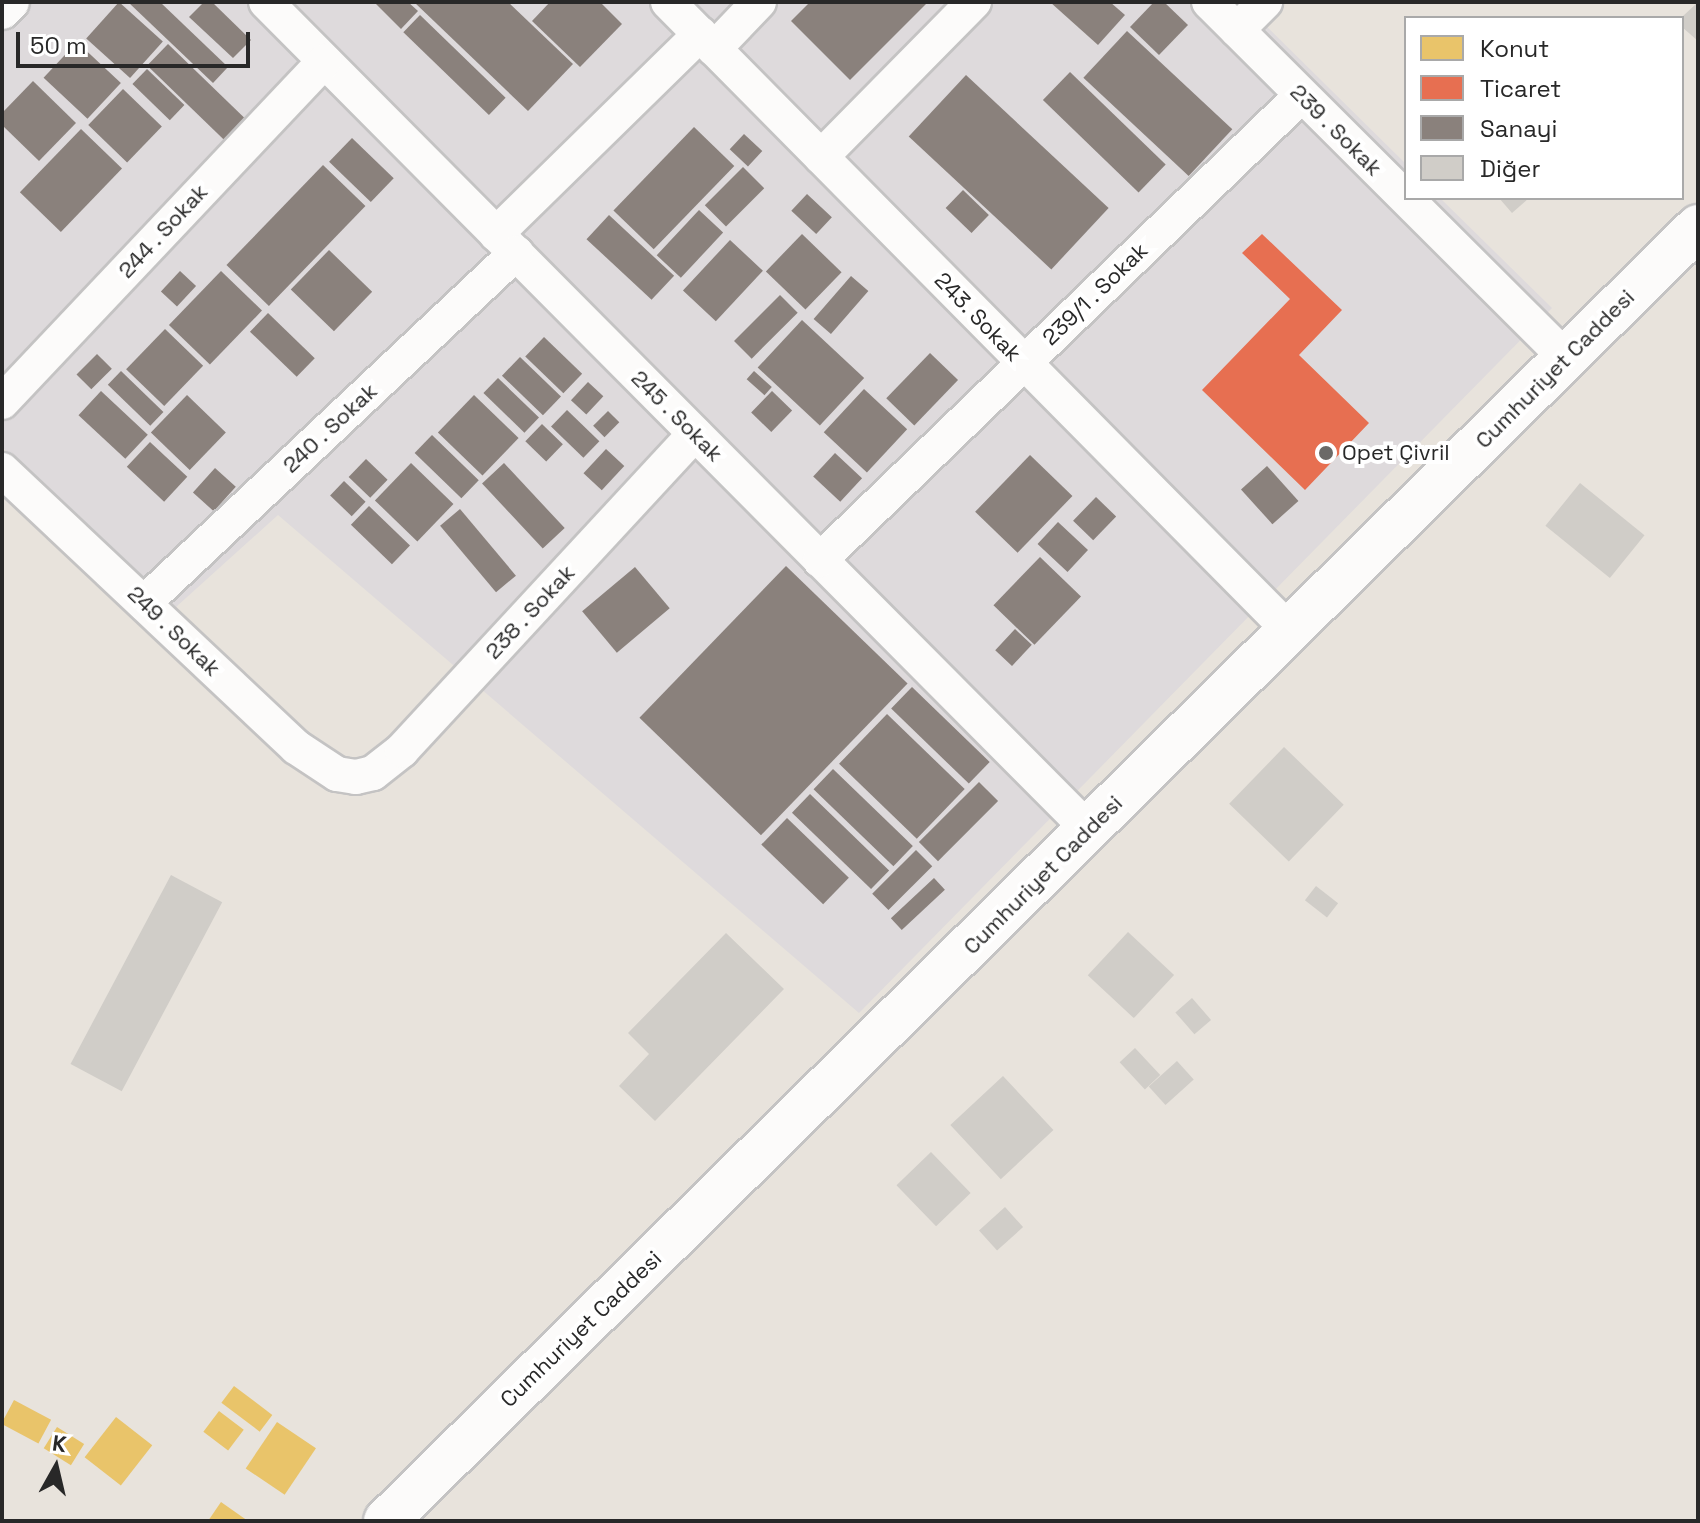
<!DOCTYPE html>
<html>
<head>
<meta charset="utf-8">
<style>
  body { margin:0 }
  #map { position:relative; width:1700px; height:1523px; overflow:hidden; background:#e8e3dc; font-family:"Space Grotesk",sans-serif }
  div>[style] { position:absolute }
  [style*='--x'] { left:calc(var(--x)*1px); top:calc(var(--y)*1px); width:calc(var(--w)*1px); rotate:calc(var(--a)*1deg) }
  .industrial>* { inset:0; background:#dedadc }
  .homes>* { inset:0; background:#e9c46a; transform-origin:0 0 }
  .shops>* { inset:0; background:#e76f51 }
  .industry>* { inset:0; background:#8a817c; transform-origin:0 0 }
  .building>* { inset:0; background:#d0cdc8; transform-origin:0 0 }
  .roads { filter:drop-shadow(2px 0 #c4c3c3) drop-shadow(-2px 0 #c4c3c3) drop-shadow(0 2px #c4c3c3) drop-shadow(0 -2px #c4c3c3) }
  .minor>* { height:34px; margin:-17px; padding:0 17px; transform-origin:17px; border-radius:17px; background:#fcfbfa }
  .secondary>* { height:44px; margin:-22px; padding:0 22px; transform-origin:22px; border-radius:22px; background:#fcfbfa }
  .dots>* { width:22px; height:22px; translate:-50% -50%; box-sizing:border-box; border:4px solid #fff; border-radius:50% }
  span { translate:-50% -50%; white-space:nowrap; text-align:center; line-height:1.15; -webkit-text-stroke:8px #fff; paint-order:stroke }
  .street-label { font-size:22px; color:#282828 }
  .poi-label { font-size:22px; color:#282828 }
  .left { translate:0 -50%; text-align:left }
  .frame { position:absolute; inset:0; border:4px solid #282828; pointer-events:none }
  .legend { position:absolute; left:1404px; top:16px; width:280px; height:184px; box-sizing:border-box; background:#fff; border:2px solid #a9a9a9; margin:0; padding:10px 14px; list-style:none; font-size:24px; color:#282828 }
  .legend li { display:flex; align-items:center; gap:16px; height:40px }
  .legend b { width:40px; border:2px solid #a9a9a9 }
  .north { position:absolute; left:16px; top:1427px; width:80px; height:80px; -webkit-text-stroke:6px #fff; paint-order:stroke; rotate:8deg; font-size:22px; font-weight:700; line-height:32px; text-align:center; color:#282828 }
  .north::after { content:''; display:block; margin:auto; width:28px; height:36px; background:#282828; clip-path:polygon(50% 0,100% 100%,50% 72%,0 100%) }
  .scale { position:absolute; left:16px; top:32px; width:234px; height:36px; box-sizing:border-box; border:4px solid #282828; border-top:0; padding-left:10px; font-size:24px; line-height:28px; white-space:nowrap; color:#282828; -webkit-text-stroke:6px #fff; paint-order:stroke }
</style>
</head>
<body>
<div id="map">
  <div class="industrial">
    <i style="clip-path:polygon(2px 2px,1242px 2px,1406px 164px,1406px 198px,1440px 198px,1552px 308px,859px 1013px,278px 515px,176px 607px,2px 447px)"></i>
  </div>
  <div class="homes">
    <i style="left:234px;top:1386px;width:48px;height:21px;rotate:37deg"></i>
    <i style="left:14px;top:1400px;width:42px;height:27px;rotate:28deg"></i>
    <i style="left:219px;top:1411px;width:31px;height:26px;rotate:37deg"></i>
    <i style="left:116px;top:1417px;width:46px;height:51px;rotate:38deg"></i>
    <i style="left:277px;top:1422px;width:47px;height:56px;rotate:34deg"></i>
    <i style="left:57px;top:1427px;width:32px;height:25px;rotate:32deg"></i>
    <i style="clip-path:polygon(221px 1502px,248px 1521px,208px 1521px)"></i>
  </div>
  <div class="shops">
    <i style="clip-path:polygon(1262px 234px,1342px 310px,1299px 355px,1369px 423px,1305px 490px,1202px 390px,1290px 299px,1242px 253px)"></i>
  </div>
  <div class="industry">
    <i style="left:119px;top:2px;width:59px;height:49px;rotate:42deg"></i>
    <i style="clip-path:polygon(128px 2px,160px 2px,228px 67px,213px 83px)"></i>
    <i style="clip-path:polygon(204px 2px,212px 2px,251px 40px,233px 58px,189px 17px)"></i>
    <i style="clip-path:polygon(374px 2px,408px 2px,418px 11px,401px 29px)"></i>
    <i style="clip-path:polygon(414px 2px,508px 2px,573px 64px,528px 111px)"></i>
    <i style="clip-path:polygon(550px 2px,600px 2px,622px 24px,580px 67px,532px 21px)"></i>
    <i style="clip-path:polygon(810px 2px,928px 2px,850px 80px,791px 21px)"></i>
    <i style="clip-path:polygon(1050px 2px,1110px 2px,1125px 15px,1098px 45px)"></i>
    <i style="clip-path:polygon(1154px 2px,1164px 2px,1188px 25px,1159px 55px,1130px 27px)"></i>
    <i style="left:420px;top:15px;width:119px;height:24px;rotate:44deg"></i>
    <i style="left:1127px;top:31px;width:144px;height:64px;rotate:43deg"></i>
    <i style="left:77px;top:42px;width:60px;height:49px;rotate:43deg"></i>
    <i style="left:168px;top:44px;width:110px;height:30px;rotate:44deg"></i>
    <i style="left:147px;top:69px;width:52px;height:21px;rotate:44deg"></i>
    <i style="left:1070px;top:72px;width:133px;height:39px;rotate:44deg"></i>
    <i style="left:966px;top:75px;width:195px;height:84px;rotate:43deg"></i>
    <i style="clip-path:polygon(33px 81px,76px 123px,39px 161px,2px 125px,2px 113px)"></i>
    <i style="left:123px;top:89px;width:54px;height:50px;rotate:44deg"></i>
    <i style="left:694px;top:127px;width:56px;height:116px;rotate:44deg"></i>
    <i style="left:81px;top:129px;width:57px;height:88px;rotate:44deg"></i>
    <i style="left:744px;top:134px;width:25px;height:21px;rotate:43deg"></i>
    <i style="left:352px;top:138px;width:58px;height:33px;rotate:44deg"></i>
    <i style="left:323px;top:165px;width:59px;height:139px;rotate:44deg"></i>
    <i style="left:743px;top:167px;width:30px;height:54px;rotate:45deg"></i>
    <i style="left:963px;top:190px;width:36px;height:25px;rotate:44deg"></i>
    <i style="left:807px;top:194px;width:34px;height:23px;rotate:43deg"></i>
    <i style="left:699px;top:210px;width:33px;height:62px;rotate:43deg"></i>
    <i style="left:609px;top:215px;width:89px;height:33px;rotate:43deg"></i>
    <i style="left:802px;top:234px;width:55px;height:52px;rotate:44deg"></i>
    <i style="left:730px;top:240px;width:45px;height:69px;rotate:43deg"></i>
    <i style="left:329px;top:250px;width:60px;height:55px;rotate:44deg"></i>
    <i style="left:180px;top:271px;width:22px;height:28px;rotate:43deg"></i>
    <i style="left:221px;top:271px;width:57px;height:75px;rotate:44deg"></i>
    <i style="left:851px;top:276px;width:23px;height:57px;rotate:41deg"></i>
    <i style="left:780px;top:295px;width:25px;height:65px;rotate:45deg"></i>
    <i style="left:268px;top:313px;width:65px;height:26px;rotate:44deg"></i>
    <i style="left:802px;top:320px;width:85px;height:65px;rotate:43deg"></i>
    <i style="left:165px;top:329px;width:53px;height:56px;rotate:44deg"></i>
    <i style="left:544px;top:337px;width:53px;height:27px;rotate:44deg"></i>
    <i style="left:930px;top:353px;width:39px;height:63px;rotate:44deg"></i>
    <i style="left:97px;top:354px;width:21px;height:29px;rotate:45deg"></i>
    <i style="left:520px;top:357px;width:57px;height:26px;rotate:44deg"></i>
    <i style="left:121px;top:371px;width:59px;height:19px;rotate:44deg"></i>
    <i style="left:754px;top:371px;width:24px;height:11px;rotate:42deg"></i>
    <i style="left:498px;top:378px;width:57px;height:21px;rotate:44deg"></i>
    <i style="left:588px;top:382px;width:21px;height:25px;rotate:43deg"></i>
    <i style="left:864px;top:389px;width:59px;height:59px;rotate:43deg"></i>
    <i style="left:101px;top:391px;width:64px;height:33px;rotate:43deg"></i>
    <i style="left:772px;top:391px;width:28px;height:30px;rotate:44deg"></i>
    <i style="left:187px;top:395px;width:54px;height:52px;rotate:44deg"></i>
    <i style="left:474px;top:395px;width:62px;height:52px;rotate:44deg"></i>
    <i style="left:567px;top:410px;width:45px;height:23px;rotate:44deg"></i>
    <i style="left:608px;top:411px;width:16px;height:21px;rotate:45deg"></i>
    <i style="left:542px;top:424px;width:29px;height:24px;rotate:44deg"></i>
    <i style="left:432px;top:435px;width:65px;height:25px;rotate:44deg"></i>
    <i style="left:150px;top:442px;width:51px;height:34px;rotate:43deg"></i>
    <i style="left:606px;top:449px;width:25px;height:33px;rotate:43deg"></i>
    <i style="left:835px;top:453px;width:37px;height:32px;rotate:43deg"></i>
    <i style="left:1030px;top:455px;width:59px;height:79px;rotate:44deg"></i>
    <i style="left:366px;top:459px;width:30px;height:25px;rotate:44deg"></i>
    <i style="left:411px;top:463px;width:59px;height:52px;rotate:44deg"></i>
    <i style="left:504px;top:463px;width:89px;height:30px;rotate:47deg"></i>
    <i style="left:1267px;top:466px;width:47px;height:35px;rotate:48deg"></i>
    <i style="left:215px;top:468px;width:28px;height:33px;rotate:42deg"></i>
    <i style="left:344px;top:481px;width:30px;height:20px;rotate:44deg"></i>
    <i style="left:1096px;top:497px;width:28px;height:33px;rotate:44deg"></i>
    <i style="left:369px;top:506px;width:57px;height:26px;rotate:44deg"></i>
    <i style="left:460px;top:509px;width:87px;height:26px;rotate:50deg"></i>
    <i style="left:1058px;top:522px;width:41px;height:30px;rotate:43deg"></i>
    <i style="left:1040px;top:557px;width:57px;height:67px;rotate:44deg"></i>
    <i style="left:786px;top:566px;width:169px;height:211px;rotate:44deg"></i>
    <i style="left:635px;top:567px;width:54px;height:69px;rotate:50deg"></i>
    <i style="left:1015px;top:629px;width:23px;height:29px;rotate:43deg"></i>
    <i style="left:912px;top:687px;width:108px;height:30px;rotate:44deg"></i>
    <i style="left:887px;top:714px;width:108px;height:69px;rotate:44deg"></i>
    <i style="left:833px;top:769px;width:111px;height:28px;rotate:44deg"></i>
    <i style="left:979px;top:782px;width:27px;height:85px;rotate:45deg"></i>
    <i style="left:810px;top:794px;width:110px;height:26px;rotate:44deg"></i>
    <i style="left:787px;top:818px;width:86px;height:37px;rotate:44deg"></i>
    <i style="left:916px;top:850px;width:23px;height:62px;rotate:45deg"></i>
    <i style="left:934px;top:878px;width:16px;height:59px;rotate:47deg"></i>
  </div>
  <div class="building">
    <i style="clip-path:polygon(1698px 2px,1698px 41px,1682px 27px,1682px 17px)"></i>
    <i style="clip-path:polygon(1499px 198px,1529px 198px,1512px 213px)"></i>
    <i style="left:1580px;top:483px;width:83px;height:55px;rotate:39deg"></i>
    <i style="left:1284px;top:747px;width:83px;height:79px;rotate:44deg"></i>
    <i style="left:171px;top:875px;width:58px;height:214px;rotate:28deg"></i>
    <i style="left:1316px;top:886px;width:28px;height:18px;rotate:38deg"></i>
    <i style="left:1128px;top:932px;width:63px;height:59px;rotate:43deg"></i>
    <i style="clip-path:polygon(726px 933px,784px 989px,655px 1121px,619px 1086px,649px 1054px,628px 1033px)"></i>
    <i style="left:1192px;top:998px;width:29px;height:22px;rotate:49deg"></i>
    <i style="left:1135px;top:1048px;width:37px;height:21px;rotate:47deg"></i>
    <i style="left:1177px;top:1061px;width:25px;height:38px;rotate:48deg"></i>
    <i style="left:1003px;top:1076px;width:74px;height:72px;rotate:47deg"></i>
    <i style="left:931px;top:1152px;width:57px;height:48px;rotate:46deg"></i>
    <i style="left:1005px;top:1207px;width:27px;height:35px;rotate:48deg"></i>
  </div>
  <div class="roads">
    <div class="minor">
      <i style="--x:266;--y:2;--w:1167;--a:45.17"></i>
      <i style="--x:668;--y:2;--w:885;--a:45.32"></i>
      <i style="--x:1209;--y:2;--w:504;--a:44.92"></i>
      <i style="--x:2;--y:12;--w:14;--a:-45"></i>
      <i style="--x:1237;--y:30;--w:40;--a:-45"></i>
      <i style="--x:714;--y:49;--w:65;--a:-46.2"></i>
      <i style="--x:821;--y:157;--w:218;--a:-45.4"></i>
      <i style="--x:496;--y:234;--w:286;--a:-44.4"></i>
      <i style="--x:2;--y:402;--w:469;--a:-46.6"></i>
      <i style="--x:2;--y:470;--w:404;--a:43.3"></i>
      <i style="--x:296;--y:747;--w:49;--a:33.4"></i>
      <i style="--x:337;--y:774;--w:19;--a:9"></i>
      <i style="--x:356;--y:777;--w:17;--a:-13"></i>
      <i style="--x:373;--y:773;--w:37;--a:-38"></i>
      <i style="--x:402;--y:750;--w:431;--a:-47.2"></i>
      <i style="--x:820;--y:560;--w:668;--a:-43.97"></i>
      <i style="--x:144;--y:603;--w:511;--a:-43.25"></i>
    </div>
    <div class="secondary">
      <i style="--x:386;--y:1521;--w:1843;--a:-44.6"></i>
    </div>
  </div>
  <div class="dots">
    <i style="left:1326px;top:453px;background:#6b6967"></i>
  </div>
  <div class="street-label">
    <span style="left:1336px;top:130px;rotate:45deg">239 . Sokak</span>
    <span style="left:163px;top:231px;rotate:-47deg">244 . Sokak</span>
    <span style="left:1095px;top:294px;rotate:-44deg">239/1 . Sokak</span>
    <span style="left:978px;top:317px;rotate:46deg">243. Sokak</span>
    <span style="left:1555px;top:369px;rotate:-45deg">Cumhuriyet Caddesi</span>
    <span style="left:677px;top:416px;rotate:45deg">245 . Sokak</span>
    <span style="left:330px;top:428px;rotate:-43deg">240 . Sokak</span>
    <span style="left:530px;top:612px;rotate:-47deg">238 . Sokak</span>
    <span style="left:174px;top:631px;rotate:44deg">249 . Sokak</span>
    <span style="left:1043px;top:875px;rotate:-45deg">Cumhuriyet Caddesi</span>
    <span style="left:581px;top:1329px;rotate:-44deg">Cumhuriyet Caddesi</span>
  </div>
  <div class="poi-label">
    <span class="left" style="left:1342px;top:453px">Opet Çivril</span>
  </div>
  <div class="frame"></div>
  <ul class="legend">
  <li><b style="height:22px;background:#e9c46a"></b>Konut</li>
  <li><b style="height:22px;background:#e76f51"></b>Ticaret</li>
  <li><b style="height:22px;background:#8a817c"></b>Sanayi</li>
  <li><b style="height:22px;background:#d0cdc8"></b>Diğer</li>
  </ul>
  <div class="north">K</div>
  <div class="scale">50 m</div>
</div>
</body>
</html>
